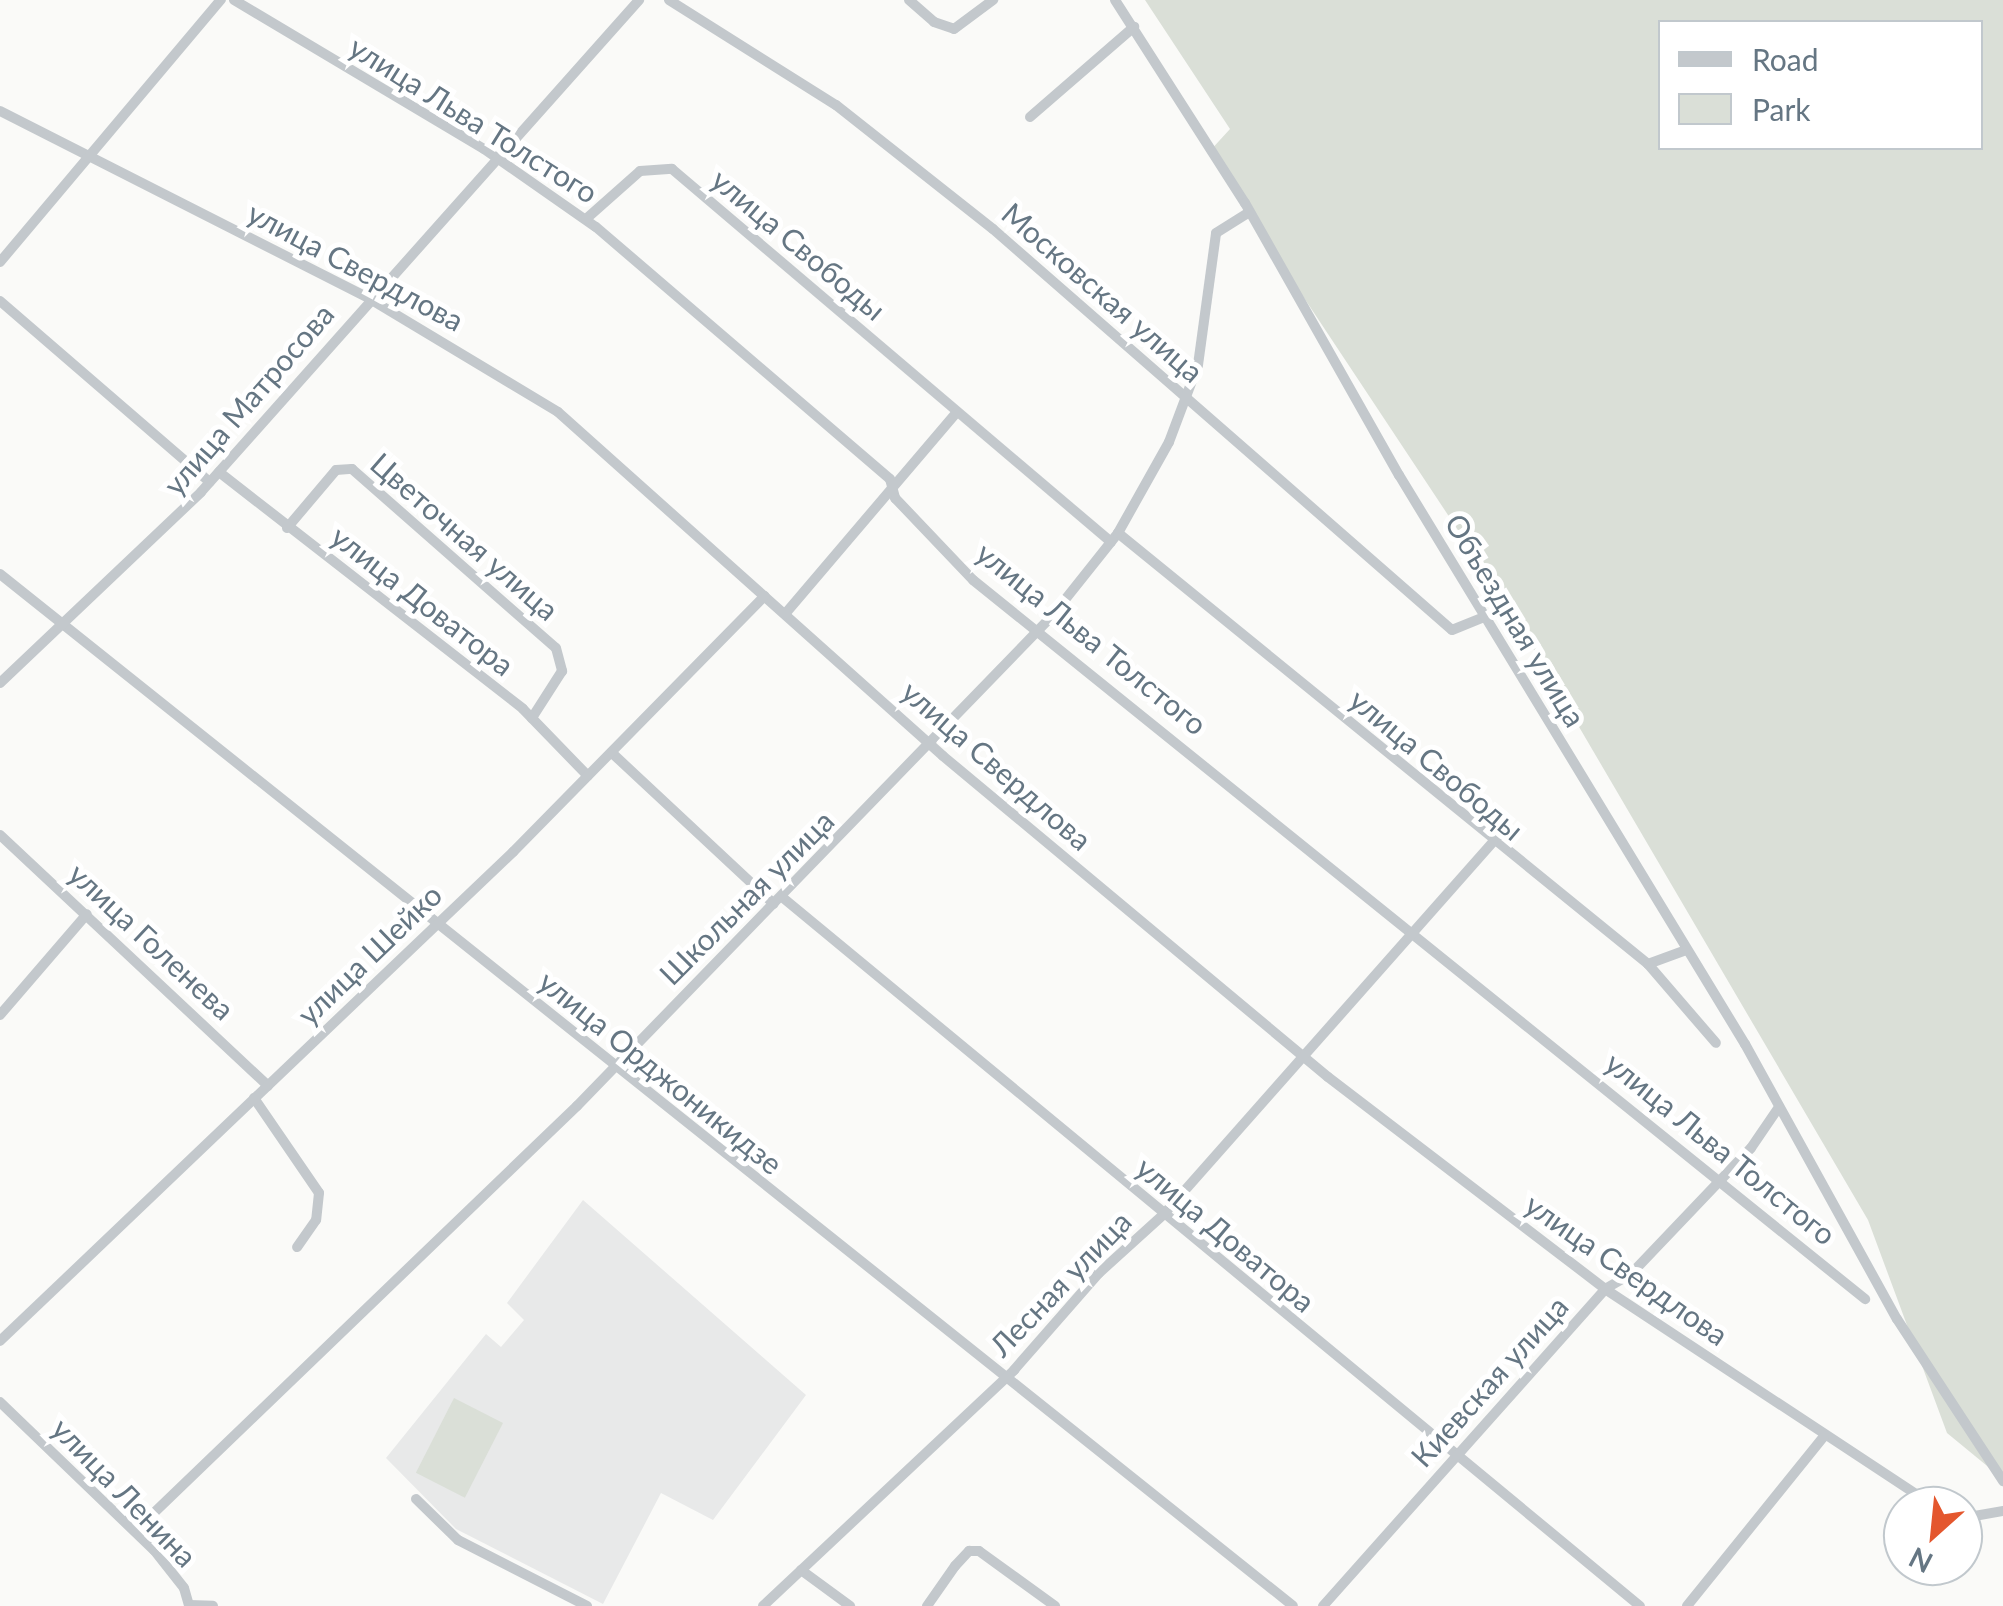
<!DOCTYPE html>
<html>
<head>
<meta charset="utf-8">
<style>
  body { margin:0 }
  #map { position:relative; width:2003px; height:1606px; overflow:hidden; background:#fafaf8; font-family:Lato,sans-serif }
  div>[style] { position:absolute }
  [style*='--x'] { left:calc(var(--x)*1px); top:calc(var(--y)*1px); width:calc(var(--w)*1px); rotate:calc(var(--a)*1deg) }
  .built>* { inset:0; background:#e8e9e9 }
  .green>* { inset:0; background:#dadfd7; transform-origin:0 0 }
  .minor>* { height:10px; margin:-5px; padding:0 5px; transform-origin:5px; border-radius:5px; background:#c3c8cc }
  span { translate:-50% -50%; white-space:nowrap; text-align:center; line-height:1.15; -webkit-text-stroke:10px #fff; paint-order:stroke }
  .street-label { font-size:30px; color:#657683 }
  .legend { position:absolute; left:1658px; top:20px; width:325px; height:130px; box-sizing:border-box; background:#fff; border:2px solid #c1c8cd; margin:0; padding:12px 18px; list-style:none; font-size:30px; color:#657683 }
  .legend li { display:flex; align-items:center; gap:20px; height:50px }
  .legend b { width:50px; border:2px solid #c1c8cd }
  .north { position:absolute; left:1883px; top:1486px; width:100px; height:100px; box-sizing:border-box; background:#fff; border:2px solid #c1c8cd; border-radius:50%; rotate:207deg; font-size:28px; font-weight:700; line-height:40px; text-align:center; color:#657683 }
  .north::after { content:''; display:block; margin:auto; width:35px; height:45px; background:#e4572e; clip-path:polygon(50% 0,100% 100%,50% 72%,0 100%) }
</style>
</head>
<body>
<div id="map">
  <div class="built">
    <i style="clip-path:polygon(583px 1200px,806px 1395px,713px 1520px,661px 1493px,603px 1604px,456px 1529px,386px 1458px,486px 1334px,501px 1347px,524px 1320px,507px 1303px)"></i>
  </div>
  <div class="green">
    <i style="clip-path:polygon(evenodd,1145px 0,2003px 0,2003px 1479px,1947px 1433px,1868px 1220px,1507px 604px,1208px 153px,1230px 129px,1145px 0,1660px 22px,1980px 22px,1980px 148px,1660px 148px,1660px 22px)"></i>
    <i style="left:454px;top:1398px;width:55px;height:84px;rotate:27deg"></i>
  </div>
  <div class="minor">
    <i style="--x:234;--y:0;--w:291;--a:30.8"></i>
    <i style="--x:484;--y:149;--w:136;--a:34.9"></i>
    <i style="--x:596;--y:227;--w:387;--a:40.6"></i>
    <i style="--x:890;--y:479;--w:20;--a:75"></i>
    <i style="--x:895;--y:498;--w:113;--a:46.4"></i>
    <i style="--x:973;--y:580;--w:1146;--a:38.87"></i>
    <i style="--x:669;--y:0;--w:197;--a:32.2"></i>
    <i style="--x:836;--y:105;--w:200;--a:38.3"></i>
    <i style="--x:993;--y:229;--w:609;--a:41.14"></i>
    <i style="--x:1452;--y:630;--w:37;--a:-22"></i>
    <i style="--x:909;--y:0;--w:33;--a:41"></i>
    <i style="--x:934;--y:22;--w:21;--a:19"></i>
    <i style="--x:954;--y:29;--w:49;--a:-36.6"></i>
    <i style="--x:1115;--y:0;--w:241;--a:57.4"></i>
    <i style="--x:1245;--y:203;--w:313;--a:60.5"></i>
    <i style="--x:1399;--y:475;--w:666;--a:58.7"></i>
    <i style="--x:1745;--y:1044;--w:314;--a:61.1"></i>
    <i style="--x:1897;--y:1319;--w:194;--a:56.8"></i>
    <i style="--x:0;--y:111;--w:415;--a:26.9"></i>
    <i style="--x:370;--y:299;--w:219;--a:31"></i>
    <i style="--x:558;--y:412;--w:516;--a:41.78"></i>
    <i style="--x:943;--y:756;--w:501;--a:39.82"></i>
    <i style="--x:1328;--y:1077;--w:349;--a:37.4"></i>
    <i style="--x:1605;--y:1289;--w:394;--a:33.4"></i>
    <i style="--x:1030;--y:117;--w:138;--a:-40.9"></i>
    <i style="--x:586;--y:219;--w:72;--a:-41.6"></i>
    <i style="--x:640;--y:171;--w:32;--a:-4"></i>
    <i style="--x:672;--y:169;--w:576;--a:40.35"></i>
    <i style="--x:0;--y:262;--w:343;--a:-49.9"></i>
    <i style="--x:0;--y:301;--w:277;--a:40.8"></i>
    <i style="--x:219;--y:472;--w:385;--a:37.9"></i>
    <i style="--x:523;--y:709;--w:93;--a:45.9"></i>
    <i style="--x:287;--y:528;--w:76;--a:-49.8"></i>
    <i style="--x:336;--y:470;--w:16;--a:-4"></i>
    <i style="--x:352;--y:469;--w:271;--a:41.3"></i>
    <i style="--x:556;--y:648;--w:24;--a:75"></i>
    <i style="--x:562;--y:671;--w:56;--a:122.6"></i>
    <i style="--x:1118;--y:533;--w:683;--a:39.12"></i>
    <i style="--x:1648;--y:964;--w:104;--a:49.3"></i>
    <i style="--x:0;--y:574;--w:1654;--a:38.59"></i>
    <i style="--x:785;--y:614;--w:265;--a:-49.6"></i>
    <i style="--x:0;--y:683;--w:277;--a:-43.5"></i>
    <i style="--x:201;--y:492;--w:659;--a:-48.32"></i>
    <i style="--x:612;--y:753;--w:221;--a:43"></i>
    <i style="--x:0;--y:835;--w:367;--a:43.1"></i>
    <i style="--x:782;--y:897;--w:1113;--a:39.57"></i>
    <i style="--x:1648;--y:964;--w:40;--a:-20.2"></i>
    <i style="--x:0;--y:1015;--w:133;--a:-49.3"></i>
    <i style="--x:254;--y:1098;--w:115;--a:55.6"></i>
    <i style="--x:319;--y:1193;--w:27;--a:96"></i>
    <i style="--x:316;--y:1220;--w:33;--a:125"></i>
    <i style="--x:0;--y:1341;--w:709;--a:-43.63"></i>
    <i style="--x:513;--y:852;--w:359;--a:-45.5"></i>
    <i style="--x:0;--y:1402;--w:214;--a:43.9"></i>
    <i style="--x:154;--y:1550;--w:48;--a:51.7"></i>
    <i style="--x:184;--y:1588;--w:19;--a:74"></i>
    <i style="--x:416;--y:1499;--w:59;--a:44.3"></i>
    <i style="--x:458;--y:1540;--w:145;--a:27.1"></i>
    <i style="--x:1963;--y:1518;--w:41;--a:-9.9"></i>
    <i style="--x:135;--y:1531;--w:613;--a:-43.88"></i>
    <i style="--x:577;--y:1106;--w:682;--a:-45.89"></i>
    <i style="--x:1052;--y:616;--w:106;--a:-51.5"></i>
    <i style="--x:1118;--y:533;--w:104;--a:-60.7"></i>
    <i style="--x:1169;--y:442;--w:82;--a:-69.4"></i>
    <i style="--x:1198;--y:365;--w:133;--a:-82.2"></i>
    <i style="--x:1216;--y:233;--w:39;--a:-32"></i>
    <i style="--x:801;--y:1570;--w:61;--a:36.3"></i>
    <i style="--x:189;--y:1605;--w:24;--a:2"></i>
    <i style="--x:763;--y:1606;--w:345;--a:-43.2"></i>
    <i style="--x:1014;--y:1370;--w:129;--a:-48.8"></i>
    <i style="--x:1099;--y:1273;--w:86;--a:-42.2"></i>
    <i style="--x:1163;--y:1215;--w:498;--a:-48.5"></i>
    <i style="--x:927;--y:1606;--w:49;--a:-55"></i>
    <i style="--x:955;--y:1566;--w:21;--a:-47"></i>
    <i style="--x:969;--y:1551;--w:10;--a:0"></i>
    <i style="--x:979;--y:1551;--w:94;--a:35.9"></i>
    <i style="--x:1323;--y:1606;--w:424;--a:-48.3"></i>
    <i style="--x:1605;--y:1289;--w:30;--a:-30"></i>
    <i style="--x:1631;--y:1274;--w:174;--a:-46.4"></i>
    <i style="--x:1751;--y:1148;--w:50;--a:-55.7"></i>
    <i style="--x:1687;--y:1606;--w:218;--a:-51.1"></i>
  </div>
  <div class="street-label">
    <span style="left:474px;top:119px;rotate:32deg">улица Льва Толстого</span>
    <span style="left:799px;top:244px;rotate:40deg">улица Свободы</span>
    <span style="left:356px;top:266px;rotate:28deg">улица Свердлова</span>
    <span style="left:1103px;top:292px;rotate:41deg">Московская улица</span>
    <span style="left:248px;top:399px;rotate:-49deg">улица Матросова</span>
    <span style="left:465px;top:536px;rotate:41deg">Цветочная улица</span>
    <span style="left:423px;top:600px;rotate:38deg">улица Доватора</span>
    <span style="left:1516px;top:620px;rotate:59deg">Объездная улица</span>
    <span style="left:1092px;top:638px;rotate:39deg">улица Льва Толстого</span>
    <span style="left:1437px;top:764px;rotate:40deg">улица Свободы</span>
    <span style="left:997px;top:765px;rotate:41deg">улица Свердлова</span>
    <span style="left:746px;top:897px;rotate:-45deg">Школьная улица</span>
    <span style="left:152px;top:941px;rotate:43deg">улица Голенева</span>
    <span style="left:369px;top:954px;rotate:-44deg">улица Шейко</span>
    <span style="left:661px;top:1072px;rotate:39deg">улица Орджоникидзе</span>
    <span style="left:1721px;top:1148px;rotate:39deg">улица Льва Толстого</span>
    <span style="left:1226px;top:1234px;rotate:40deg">улица Доватора</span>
    <span style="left:1627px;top:1269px;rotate:35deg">улица Свердлова</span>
    <span style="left:1060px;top:1283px;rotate:-46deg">Лесная улица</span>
    <span style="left:1489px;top:1381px;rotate:-48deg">Киевская улица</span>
    <span style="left:125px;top:1492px;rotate:46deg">улица Ленина</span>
  </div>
  <ul class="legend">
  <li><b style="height:12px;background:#c3c8cc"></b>Road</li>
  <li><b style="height:28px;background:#dadfd7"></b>Park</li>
  </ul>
  <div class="north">N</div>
</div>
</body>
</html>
